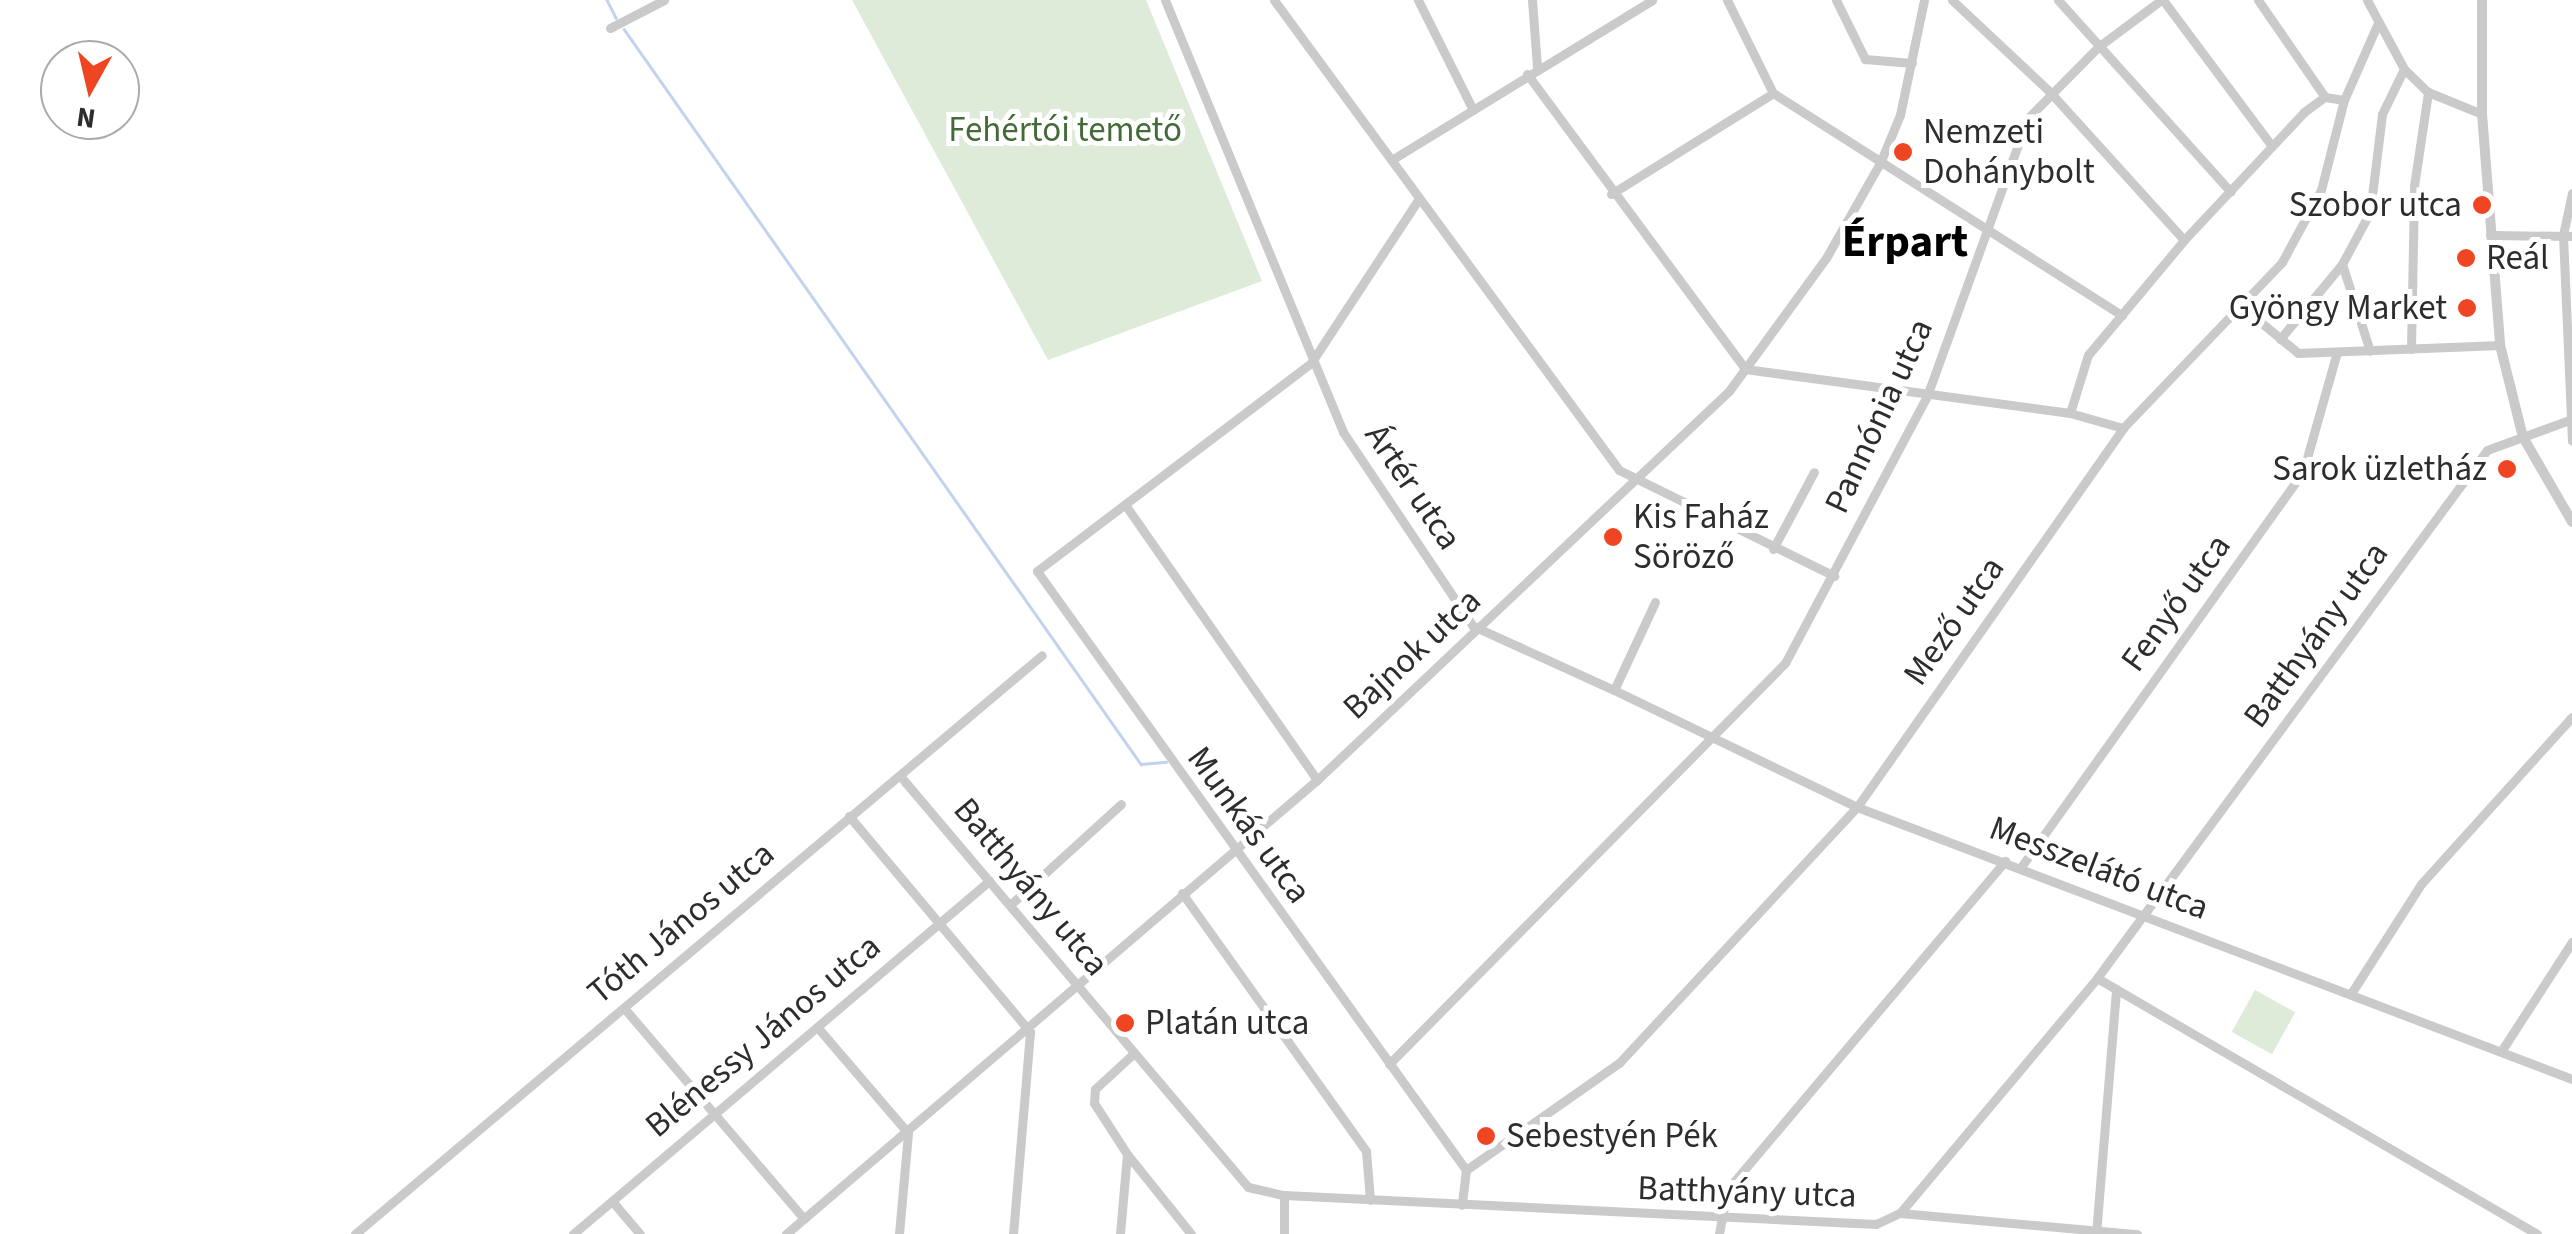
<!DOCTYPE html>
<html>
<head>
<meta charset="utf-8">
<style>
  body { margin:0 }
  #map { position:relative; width:2572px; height:1234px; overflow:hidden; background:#fff; font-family:"Source Sans 3",sans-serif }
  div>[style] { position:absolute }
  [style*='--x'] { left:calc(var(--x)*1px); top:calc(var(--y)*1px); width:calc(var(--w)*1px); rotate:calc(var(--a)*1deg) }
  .green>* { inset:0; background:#deebd9; transform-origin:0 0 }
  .stream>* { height:2.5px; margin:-1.25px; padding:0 1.25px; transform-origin:1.25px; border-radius:1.25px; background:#c3d3ed }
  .minor>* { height:9px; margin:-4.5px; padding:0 4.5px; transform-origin:4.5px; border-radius:4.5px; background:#cacaca }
  .tertiary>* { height:10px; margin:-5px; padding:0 5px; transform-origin:5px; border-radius:5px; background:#cacaca }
  .dots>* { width:28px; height:28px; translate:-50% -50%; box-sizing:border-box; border:5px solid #fff; border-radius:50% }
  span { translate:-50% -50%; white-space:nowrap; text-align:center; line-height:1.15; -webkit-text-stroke:10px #fff; paint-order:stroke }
  .park-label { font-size:35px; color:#436b37 }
  .poi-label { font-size:35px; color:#2d2d2d }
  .left { translate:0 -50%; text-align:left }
  .right { translate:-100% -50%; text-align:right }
  .street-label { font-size:35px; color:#2d2d2d }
  .district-label { font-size:45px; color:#000; font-weight:700 }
  .north { position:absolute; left:40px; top:40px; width:100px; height:100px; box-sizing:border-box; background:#fff; border:2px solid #ababab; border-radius:50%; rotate:188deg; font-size:28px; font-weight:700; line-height:40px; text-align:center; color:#2d2d2d }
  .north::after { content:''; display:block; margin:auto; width:35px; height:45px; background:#f04522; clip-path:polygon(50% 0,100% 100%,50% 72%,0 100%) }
</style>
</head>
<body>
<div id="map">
  <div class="green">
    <i style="clip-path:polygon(852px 0,1146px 0,1262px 281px,1048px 360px)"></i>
    <i style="left:2255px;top:990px;width:46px;height:48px;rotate:29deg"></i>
  </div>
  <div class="stream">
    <i style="--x:607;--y:0;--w:20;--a:63"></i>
    <i style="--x:624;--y:29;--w:899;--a:54.88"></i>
    <i style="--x:1141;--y:764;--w:25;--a:-5"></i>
  </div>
  <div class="minor">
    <i style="--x:1165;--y:0;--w:467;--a:67.6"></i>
    <i style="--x:1343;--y:432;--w:234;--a:56.2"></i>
    <i style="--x:1473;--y:626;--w:155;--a:24.4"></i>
    <i style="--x:1614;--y:690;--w:97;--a:-65"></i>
    <i style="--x:1274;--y:0;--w:583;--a:53.72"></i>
    <i style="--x:1619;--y:470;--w:240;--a:26.2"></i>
    <i style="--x:1418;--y:0;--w:123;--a:63.4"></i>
    <i style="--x:1532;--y:0;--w:67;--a:85.7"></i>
    <i style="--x:1727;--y:0;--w:104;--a:63.7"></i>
    <i style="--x:1773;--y:93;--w:414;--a:32.5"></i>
    <i style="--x:1836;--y:0;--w:66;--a:63.8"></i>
    <i style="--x:1865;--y:59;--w:47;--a:4.9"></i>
    <i style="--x:1952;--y:0;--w:133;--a:43.2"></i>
    <i style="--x:2049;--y:91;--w:201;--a:47.8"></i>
    <i style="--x:2058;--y:0;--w:258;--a:48"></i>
    <i style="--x:2163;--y:0;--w:182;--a:53.3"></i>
    <i style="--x:2258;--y:0;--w:118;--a:55.4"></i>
    <i style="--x:2367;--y:0;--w:78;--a:61.8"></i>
    <i style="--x:2404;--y:69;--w:33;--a:44"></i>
    <i style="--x:2428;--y:92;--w:58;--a:22.2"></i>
    <i style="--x:610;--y:28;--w:61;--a:-27.4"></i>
    <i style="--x:1527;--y:74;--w:367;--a:53.5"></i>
    <i style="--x:1745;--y:369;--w:328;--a:7.7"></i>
    <i style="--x:2070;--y:413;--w:55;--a:15.8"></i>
    <i style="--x:1393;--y:159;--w:304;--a:-31.5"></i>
    <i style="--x:2572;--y:193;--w:43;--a:102.1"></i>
    <i style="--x:2563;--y:235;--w:206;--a:87.5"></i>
    <i style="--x:1611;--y:194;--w:191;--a:-31.9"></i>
    <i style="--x:1418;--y:200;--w:195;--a:123.3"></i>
    <i style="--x:1311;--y:363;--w:344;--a:142.8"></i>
    <i style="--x:1037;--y:571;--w:737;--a:54.39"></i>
    <i style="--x:1466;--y:1170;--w:35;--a:97"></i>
    <i style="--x:2490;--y:235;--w:82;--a:0.7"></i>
    <i style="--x:2342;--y:264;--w:91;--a:72.2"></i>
    <i style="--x:2240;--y:305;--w:75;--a:39.6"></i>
    <i style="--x:2298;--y:353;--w:202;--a:-2.3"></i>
    <i style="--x:2280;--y:339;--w:97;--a:-50.4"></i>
    <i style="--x:2342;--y:264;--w:59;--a:-61.7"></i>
    <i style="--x:2370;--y:212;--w:99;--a:-83"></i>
    <i style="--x:2382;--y:114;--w:50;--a:-63.9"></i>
    <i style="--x:2411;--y:349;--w:163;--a:-88.9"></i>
    <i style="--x:2414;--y:186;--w:95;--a:-81.5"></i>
    <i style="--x:2070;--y:413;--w:61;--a:-72.8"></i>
    <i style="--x:2088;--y:355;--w:150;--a:-50.1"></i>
    <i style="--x:2184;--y:240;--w:175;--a:-46.8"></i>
    <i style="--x:2304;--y:112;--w:26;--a:-36"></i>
    <i style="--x:2325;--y:97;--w:19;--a:9"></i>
    <i style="--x:1126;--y:506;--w:334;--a:55.1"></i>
    <i style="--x:1773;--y:549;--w:87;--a:-62"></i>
    <i style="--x:1614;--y:690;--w:270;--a:25.7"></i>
    <i style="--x:1857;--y:807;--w:765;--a:20.83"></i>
    <i style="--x:901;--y:777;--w:537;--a:49.76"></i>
    <i style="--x:1248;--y:1187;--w:37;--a:13"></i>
    <i style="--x:1284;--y:1195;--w:593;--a:2.8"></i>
    <i style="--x:1876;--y:1224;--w:26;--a:-25"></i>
    <i style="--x:1900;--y:1213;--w:307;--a:-50"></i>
    <i style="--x:2097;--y:978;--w:656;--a:-53.55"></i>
    <i style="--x:2487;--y:450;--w:90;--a:-20"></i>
    <i style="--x:849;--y:816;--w:282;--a:50"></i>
    <i style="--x:1030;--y:1032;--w:203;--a:94.8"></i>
    <i style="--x:2021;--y:867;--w:485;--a:-54.5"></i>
    <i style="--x:2303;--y:472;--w:125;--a:-74.2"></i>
    <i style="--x:1182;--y:893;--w:317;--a:54.5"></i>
    <i style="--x:1366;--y:1151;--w:49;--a:85.3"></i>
    <i style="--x:1010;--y:905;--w:150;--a:-42.3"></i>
    <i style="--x:2097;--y:978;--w:509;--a:30.19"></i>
    <i style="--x:2352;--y:992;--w:128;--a:-57.4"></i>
    <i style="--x:2421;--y:884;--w:225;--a:-47.9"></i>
    <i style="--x:624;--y:1008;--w:277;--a:49.5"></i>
    <i style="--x:818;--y:1028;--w:138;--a:49.4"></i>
    <i style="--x:908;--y:1133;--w:101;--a:95.1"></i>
    <i style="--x:2502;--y:1050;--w:129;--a:-57.1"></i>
    <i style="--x:1389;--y:1064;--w:564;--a:-45.36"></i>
    <i style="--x:1785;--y:663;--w:302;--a:-62"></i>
    <i style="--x:1927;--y:396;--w:294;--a:-70.1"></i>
    <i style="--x:2027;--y:119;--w:101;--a:-45.4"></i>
    <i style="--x:2098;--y:47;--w:79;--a:-36.7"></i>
    <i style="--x:1127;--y:1154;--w:102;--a:51.3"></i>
    <i style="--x:1466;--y:1170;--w:187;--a:-35"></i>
    <i style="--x:1619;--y:1063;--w:350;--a:-47.1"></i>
    <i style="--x:1857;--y:807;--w:463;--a:-54.9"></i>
    <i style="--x:2123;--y:428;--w:230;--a:-46.2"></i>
    <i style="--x:2282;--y:262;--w:82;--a:-61.6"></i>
    <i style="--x:2321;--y:190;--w:93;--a:-75.7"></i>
    <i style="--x:2344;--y:100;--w:84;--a:-66.2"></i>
    <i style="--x:612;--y:1201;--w:43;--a:49.7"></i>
    <i style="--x:1900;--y:1213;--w:238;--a:5.1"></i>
    <i style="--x:355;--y:1234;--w:898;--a:-40.12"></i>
    <i style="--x:573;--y:1234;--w:546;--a:-40.32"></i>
    <i style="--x:786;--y:1234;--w:699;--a:-40.53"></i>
    <i style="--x:1317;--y:780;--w:567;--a:-43.36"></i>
    <i style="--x:1729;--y:391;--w:165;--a:-53.9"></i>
    <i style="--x:1826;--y:258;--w:109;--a:-60.4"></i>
    <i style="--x:1880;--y:163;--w:52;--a:-67.4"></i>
    <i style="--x:1900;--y:115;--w:117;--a:-78.2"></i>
    <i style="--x:1120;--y:1234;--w:80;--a:-85"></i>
    <i style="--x:1127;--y:1154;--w:61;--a:-122.9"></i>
    <i style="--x:1094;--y:1103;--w:14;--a:-86"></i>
    <i style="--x:1095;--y:1089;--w:52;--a:-42.6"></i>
    <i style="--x:1284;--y:1234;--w:39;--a:-90"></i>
    <i style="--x:1719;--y:1234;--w:45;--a:-79.7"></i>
    <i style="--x:1727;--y:1190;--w:431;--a:-49.8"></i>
    <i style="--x:2096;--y:1234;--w:246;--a:-85.3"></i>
  </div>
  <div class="tertiary">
    <i style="--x:2482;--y:0;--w:114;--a:90"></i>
    <i style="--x:2482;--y:114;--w:232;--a:85.5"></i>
    <i style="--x:2500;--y:345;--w:95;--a:76"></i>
    <i style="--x:2523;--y:437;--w:98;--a:60"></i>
  </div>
  <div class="dots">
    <i style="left:1903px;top:152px;background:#f04522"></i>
    <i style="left:2482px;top:205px;background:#f04522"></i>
    <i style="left:2466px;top:258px;background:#f04522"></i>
    <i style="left:2467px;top:308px;background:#f04522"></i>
    <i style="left:2507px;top:469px;background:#f04522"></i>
    <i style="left:1613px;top:537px;background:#f04522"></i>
    <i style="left:1125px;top:1023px;background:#f04522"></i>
    <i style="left:1486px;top:1136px;background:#f04522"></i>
  </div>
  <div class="park-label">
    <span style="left:1065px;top:130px">Fehértói temető</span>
  </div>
  <div class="poi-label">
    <span class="left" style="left:1923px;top:152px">Nemzeti<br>Dohánybolt</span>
    <span class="right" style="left:2462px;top:205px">Szobor utca</span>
    <span class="left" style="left:2486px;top:258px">Reál</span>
    <span class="right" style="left:2447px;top:308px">Gyöngy Market</span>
    <span class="right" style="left:2487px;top:469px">Sarok üzletház</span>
    <span class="left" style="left:1633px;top:537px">Kis Faház<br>Söröző</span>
    <span class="left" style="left:1145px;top:1023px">Platán utca</span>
    <span class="left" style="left:1506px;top:1136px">Sebestyén Pék</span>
  </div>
  <div class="street-label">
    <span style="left:1879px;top:416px;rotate:-65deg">Pannónia utca</span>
    <span style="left:1413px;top:487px;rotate:56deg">Ártér utca</span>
    <span style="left:2176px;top:603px;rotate:-54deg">Fenyő utca</span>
    <span style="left:1954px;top:621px;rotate:-55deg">Mező utca</span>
    <span style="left:2316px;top:635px;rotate:-54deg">Batthyány utca</span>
    <span style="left:1412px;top:654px;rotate:-43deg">Bajnok utca</span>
    <span style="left:1249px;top:825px;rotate:54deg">Munkás utca</span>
    <span style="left:2099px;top:868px;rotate:21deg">Messzelátó utca</span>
    <span style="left:1031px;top:887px;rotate:50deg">Batthyány utca</span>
    <span style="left:681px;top:923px;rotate:-40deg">Tóth János utca</span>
    <span style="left:763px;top:1036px;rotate:-40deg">Blénessy János utca</span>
    <span style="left:1747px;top:1192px;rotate:2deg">Batthyány utca</span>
  </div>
  <div class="district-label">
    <span style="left:1905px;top:243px">Érpart</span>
  </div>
  <div class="north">N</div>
</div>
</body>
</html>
